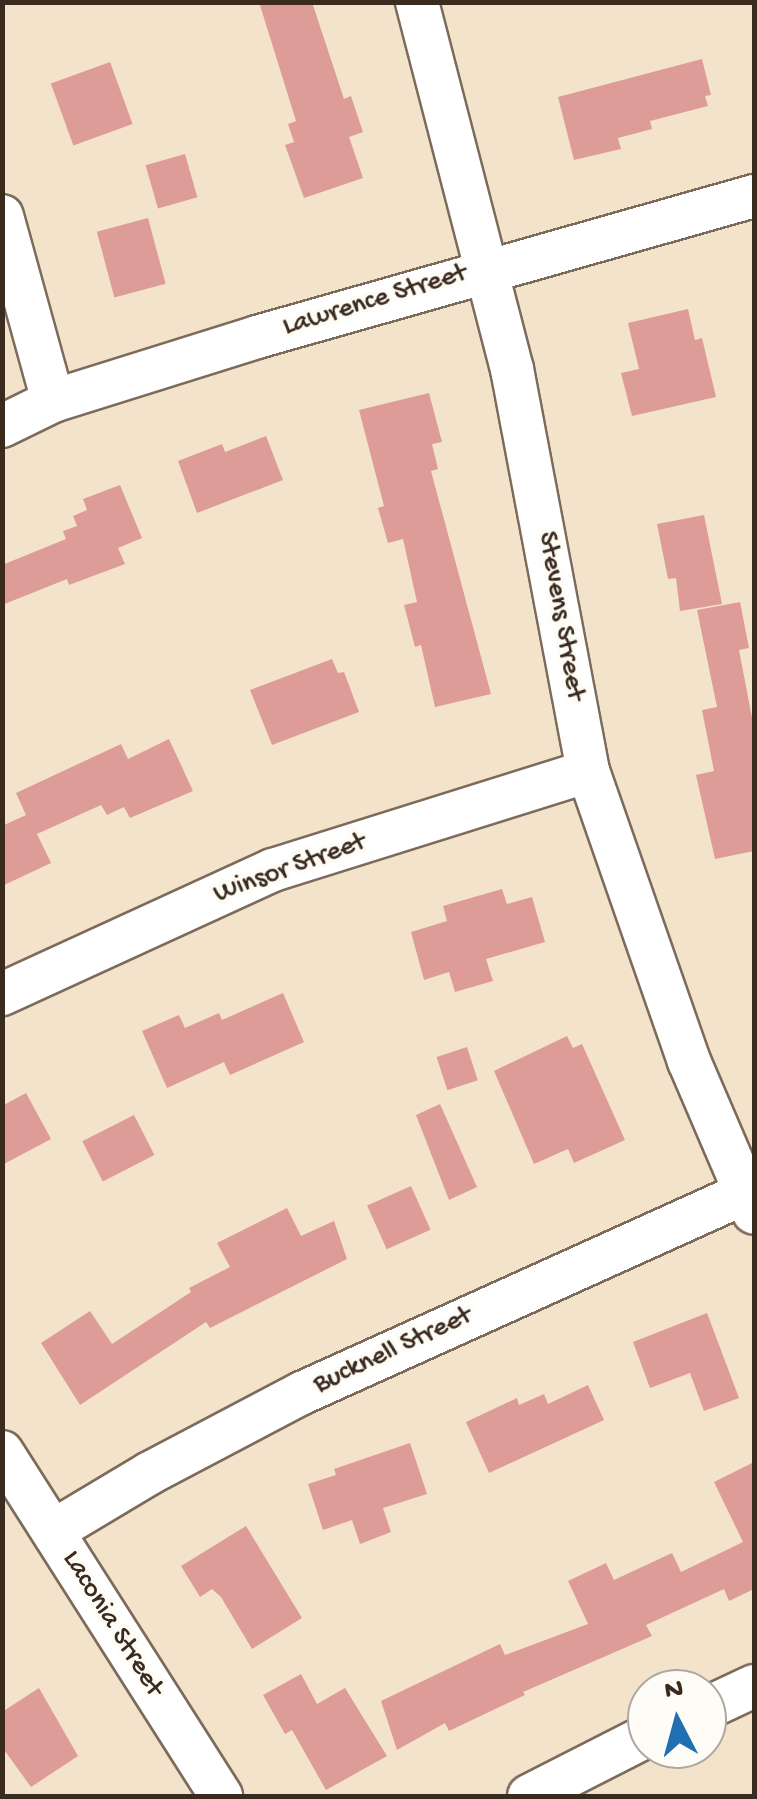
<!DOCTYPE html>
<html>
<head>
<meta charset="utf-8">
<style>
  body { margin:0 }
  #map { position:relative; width:757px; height:1799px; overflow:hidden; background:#f4e3cb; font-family:"Gochi Hand",sans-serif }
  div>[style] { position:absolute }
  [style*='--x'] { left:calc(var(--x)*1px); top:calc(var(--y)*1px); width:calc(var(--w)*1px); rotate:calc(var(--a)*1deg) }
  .building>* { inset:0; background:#dd9c97; transform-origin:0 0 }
  .roads { filter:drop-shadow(2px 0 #7c6b5b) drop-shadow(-2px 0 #7c6b5b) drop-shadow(0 2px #7c6b5b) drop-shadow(0 -2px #7c6b5b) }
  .minor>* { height:42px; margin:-21px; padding:0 21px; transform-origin:21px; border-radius:21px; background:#fff }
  span { translate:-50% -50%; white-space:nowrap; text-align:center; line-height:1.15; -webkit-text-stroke:8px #fdfcf7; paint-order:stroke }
  .street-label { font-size:28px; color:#3b2a1e }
  .frame { position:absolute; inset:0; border:5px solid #3b2a1e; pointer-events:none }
  .north { position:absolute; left:627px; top:1669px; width:100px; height:100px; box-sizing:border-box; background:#fdfcf7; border:2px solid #afa8a0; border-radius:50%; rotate:354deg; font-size:28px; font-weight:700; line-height:40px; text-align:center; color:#3b2a1e }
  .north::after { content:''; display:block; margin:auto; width:35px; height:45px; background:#1f6fb2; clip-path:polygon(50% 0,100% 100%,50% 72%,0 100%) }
</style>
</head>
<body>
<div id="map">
  <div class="building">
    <i style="clip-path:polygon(259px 2px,312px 2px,344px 99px,351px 96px,363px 132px,349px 137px,363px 178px,304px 198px,285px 145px,294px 142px,288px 124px,296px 121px)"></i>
    <i style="clip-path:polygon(702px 59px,711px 95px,705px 96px,708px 106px,650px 121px,652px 129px,618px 138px,621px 149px,574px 160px,558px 97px)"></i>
    <i style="left:110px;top:62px;width:66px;height:63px;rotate:70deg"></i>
    <i style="left:185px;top:154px;width:45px;height:41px;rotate:74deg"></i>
    <i style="left:148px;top:218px;width:68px;height:53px;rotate:75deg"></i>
    <i style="clip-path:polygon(688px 309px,695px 340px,702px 338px,716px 397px,632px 416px,621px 373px,639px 369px,628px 323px)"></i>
    <i style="clip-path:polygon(429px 393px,442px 442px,432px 444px,438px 469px,431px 471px,491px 694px,435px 707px,421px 645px,415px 647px,404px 605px,417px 602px,403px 539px,388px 543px,378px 508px,384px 506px,359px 410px)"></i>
    <i style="clip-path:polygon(266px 436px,283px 480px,197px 513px,178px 461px,222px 444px,225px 452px)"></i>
    <i style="clip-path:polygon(120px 485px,142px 538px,118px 548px,125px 564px,69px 585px,67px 579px,2px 605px,2px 565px,66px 539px,63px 531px,77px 526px,73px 516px,87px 510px,83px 499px)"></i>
    <i style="clip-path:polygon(704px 515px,722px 604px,680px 611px,676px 578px,668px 579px,657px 524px)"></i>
    <i style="clip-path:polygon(740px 602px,749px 648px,739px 650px,754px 728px,754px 851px,715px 859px,696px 775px,714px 771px,702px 710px,717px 707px,697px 610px)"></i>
    <i style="clip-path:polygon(332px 659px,338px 673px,344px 672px,359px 712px,272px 745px,250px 690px)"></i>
    <i style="clip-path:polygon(169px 739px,193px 791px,130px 818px,124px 807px,107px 815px,101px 805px,37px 834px,51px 863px,2px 886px,2px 826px,26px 815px,16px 793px,121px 744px,128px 759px)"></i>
    <i style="clip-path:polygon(502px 889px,507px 904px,532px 897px,545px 942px,486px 959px,493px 981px,455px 992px,449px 972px,424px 980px,411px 932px,447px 921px,443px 906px)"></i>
    <i style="clip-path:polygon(283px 993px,304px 1042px,230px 1075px,224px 1062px,167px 1088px,142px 1031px,179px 1015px,185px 1028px,219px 1013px,222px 1020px)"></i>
    <i style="clip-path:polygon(567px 1036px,573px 1048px,582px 1044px,625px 1140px,574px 1163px,568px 1149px,534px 1164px,494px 1071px)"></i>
    <i style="left:467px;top:1047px;width:35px;height:32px;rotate:72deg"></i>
    <i style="clip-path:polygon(26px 1093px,51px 1139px,2px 1165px,2px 1106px)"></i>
    <i style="clip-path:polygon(440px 1104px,477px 1187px,449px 1200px,416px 1115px)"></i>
    <i style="left:134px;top:1115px;width:45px;height:58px;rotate:63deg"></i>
    <i style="left:411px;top:1186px;width:48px;height:48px;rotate:66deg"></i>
    <i style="clip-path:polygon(287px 1208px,301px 1236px,334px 1221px,347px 1259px,210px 1328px,206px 1322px,80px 1405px,41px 1343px,90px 1311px,112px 1344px,191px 1292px,189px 1288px,230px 1267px,217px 1243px)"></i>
    <i style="clip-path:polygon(707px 1313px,739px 1398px,704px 1411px,690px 1373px,650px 1388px,633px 1342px)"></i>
    <i style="clip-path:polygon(588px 1385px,604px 1420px,489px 1473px,466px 1422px,517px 1398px,519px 1405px,544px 1394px,548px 1404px)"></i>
    <i style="clip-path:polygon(410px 1443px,427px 1494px,383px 1508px,391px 1532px,360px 1544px,352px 1520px,323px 1530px,308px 1484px,336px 1475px,334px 1469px)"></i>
    <i style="clip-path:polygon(754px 1462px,754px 1589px,729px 1601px,724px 1589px,646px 1625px,652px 1636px,523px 1692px,525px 1695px,449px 1731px,445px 1723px,397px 1750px,381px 1701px,500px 1644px,505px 1655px,588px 1624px,568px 1581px,606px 1563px,614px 1580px,672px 1553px,681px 1572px,743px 1542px,714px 1482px)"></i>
    <i style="clip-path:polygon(246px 1526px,302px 1618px,252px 1649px,221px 1597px,212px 1589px,200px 1597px,181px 1566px)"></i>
    <i style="clip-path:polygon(301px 1674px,317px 1704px,345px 1688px,387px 1756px,326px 1790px,292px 1730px,285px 1734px,263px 1695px)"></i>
    <i style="clip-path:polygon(39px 1688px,78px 1756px,31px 1787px,2px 1747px,2px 1712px)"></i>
  </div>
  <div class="roads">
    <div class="minor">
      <i style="--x:417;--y:2;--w:379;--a:75.5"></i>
      <i style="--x:512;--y:369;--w:409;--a:79.3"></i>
      <i style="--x:588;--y:771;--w:307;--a:70.8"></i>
      <i style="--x:689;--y:1061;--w:165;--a:66.8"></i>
      <i style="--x:2;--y:216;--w:192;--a:74.6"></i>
      <i style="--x:2;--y:426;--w:57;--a:-26.1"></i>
      <i style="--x:53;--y:401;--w:214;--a:-17.4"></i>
      <i style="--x:257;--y:337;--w:517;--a:-15.84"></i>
      <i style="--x:2;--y:994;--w:298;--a:-24.6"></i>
      <i style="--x:273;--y:870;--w:330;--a:-17.4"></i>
      <i style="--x:2;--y:1452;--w:408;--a:57.5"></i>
      <i style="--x:53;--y:1531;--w:113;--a:-30.9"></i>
      <i style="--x:150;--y:1473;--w:172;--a:-27.8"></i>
      <i style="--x:302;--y:1393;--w:485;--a:-24.3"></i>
      <i style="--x:707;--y:1708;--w:52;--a:-25.1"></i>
      <i style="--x:529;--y:1796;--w:132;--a:-27"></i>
    </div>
  </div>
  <div class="street-label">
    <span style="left:375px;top:301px;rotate:-17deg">Lawrence Street</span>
    <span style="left:560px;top:616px;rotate:80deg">Stevens Street</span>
    <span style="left:290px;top:869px;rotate:-20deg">Winsor Street</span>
    <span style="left:393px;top:1351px;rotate:-25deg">Bucknell Street</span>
    <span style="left:112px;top:1624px;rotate:58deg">Laconia Street</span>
  </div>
  <div class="frame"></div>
  <div class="north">N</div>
</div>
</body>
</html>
